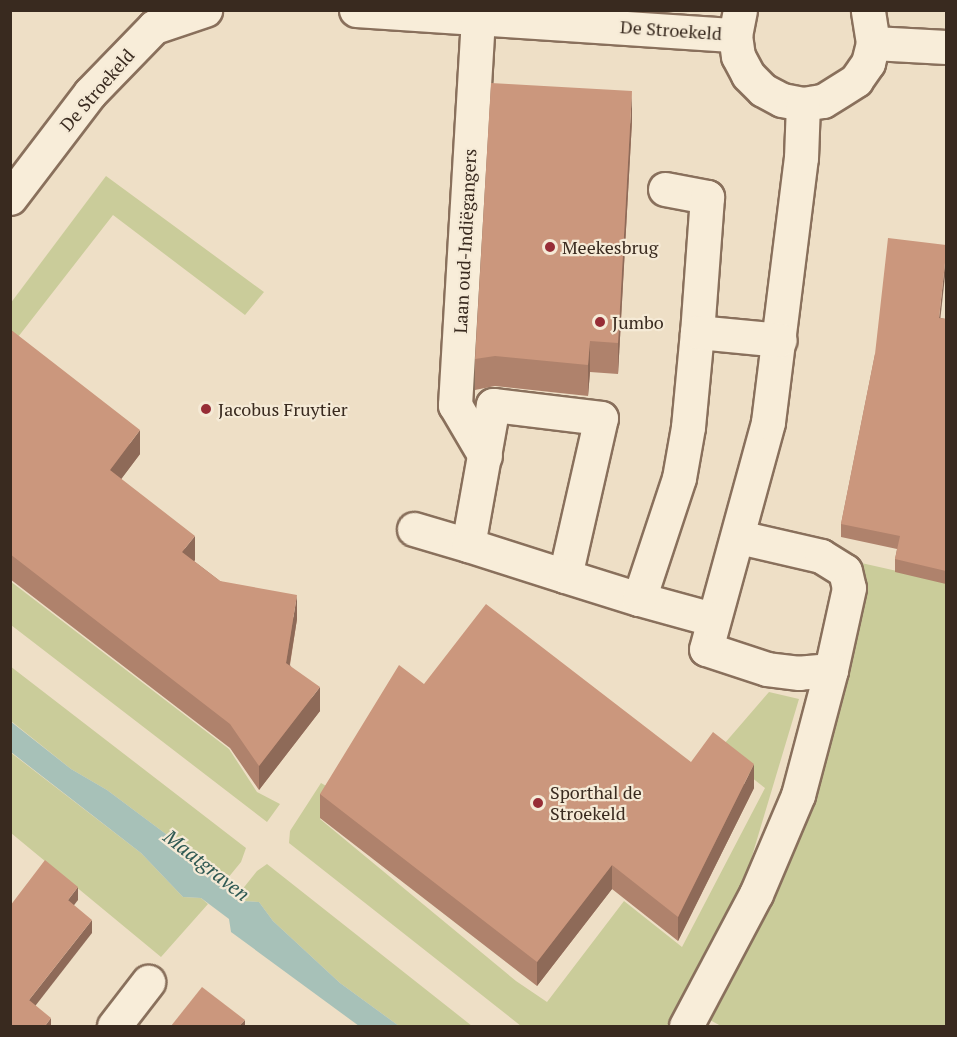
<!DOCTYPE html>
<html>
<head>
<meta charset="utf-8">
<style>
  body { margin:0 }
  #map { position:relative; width:957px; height:1037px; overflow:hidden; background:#eedfc6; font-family:"PT Serif",serif }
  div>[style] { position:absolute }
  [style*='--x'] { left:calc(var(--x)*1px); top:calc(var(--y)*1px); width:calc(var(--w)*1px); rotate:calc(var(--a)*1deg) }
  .green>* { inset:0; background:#cacc9a }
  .water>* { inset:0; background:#a7c1b8 }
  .roads { filter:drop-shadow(2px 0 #89705c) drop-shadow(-2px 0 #89705c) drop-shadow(0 2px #89705c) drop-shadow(0 -2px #89705c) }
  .minor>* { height:33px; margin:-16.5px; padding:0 16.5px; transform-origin:16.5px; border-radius:16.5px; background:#f8edd9 }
  .wall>* { inset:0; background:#af826c }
  .shaded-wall>* { inset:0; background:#8e6a58 }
  .building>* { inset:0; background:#cb977d }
  .dots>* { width:16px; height:16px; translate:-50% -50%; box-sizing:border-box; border:3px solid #f5ead6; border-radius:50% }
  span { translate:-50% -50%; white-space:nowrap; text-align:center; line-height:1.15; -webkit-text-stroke:4.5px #f5ead6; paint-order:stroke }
  .street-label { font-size:18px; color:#392a1f }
  .poi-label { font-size:18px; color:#392a1f }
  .left { translate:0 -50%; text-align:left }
  .water-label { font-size:20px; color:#2f5953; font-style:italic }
  .frame { position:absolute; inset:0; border:12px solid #392a1f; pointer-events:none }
</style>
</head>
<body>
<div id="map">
  <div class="green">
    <i style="clip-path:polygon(106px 176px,264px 292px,245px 315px,113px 215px,11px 346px,10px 304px)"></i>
    <i style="clip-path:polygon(848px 560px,946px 582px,946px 1026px,721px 1026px,708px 1019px,801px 822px,865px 601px,864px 573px)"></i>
    <i style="clip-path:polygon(10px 581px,229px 749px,257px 792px,280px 804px,267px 822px,11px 625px)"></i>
    <i style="clip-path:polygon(10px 666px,246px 848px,241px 862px,223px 884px,217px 879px,215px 865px,190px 852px,107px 790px,71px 769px,11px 721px)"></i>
    <i style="clip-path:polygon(769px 692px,799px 699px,738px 903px,675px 1026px,521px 1026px,289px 843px,290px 831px,321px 783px,335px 791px,320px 819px,516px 981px,547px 1002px,624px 901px,682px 947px,765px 788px,718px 751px)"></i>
    <i style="clip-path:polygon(10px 752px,141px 853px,183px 897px,201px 898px,208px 904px,161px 957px,11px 833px)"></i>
    <i style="clip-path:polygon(267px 864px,472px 1026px,399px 1026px,340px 983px,273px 921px,259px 902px,243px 901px,237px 896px,257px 871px)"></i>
  </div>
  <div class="water">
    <i style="clip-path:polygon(10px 721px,71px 769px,107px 790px,190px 852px,215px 865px,217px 880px,243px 901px,259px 902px,273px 921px,340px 983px,399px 1026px,359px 1026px,231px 932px,229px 919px,201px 898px,183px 897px,141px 853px,11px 752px)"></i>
  </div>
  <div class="roads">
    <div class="minor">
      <i style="--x:356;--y:10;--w:380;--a:3.8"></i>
      <i style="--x:740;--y:10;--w:25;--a:101"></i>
      <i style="--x:735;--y:35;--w:21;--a:82"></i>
      <i style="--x:738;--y:56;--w:21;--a:62"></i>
      <i style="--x:748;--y:75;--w:21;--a:45"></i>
      <i style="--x:763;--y:90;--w:21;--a:28"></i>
      <i style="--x:782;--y:100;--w:21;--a:11"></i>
      <i style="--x:803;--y:104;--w:20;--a:-9"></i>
      <i style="--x:823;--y:101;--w:39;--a:-32"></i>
      <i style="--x:856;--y:80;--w:21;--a:-55"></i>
      <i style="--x:868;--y:63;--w:21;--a:-76"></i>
      <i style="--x:873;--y:43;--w:33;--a:-99"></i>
      <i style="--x:478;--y:18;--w:388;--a:93.4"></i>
      <i style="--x:455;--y:405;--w:59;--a:59.5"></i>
      <i style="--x:873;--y:43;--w:73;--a:3.1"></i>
      <i style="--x:665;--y:189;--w:43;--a:10.8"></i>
      <i style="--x:707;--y:197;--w:135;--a:94.2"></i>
      <i style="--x:10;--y:198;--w:132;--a:-52.7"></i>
      <i style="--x:90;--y:93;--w:92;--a:-45.9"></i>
      <i style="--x:154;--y:27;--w:54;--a:-18.4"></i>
      <i style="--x:414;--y:529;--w:56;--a:16.5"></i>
      <i style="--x:739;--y:537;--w:84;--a:13"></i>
      <i style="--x:821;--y:556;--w:28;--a:32"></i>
      <i style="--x:845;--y:571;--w:17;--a:77"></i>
      <i style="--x:849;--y:588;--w:84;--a:102.4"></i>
      <i style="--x:831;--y:670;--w:32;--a:175"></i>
      <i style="--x:799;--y:673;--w:32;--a:-173"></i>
      <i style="--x:767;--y:669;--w:64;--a:-161.8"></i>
      <i style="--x:706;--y:649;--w:235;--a:-74.7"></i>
      <i style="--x:768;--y:422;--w:266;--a:-82.9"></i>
      <i style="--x:801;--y:158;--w:54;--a:-87.9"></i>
      <i style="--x:565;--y:576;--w:162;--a:-77.2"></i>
      <i style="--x:601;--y:418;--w:109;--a:-173.1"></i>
      <i style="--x:493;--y:405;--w:142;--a:100.1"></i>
      <i style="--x:468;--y:545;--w:102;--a:17.7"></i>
      <i style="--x:565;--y:576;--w:77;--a:17.3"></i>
      <i style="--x:712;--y:619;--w:76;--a:-164.7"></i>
      <i style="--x:639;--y:599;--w:127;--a:-71.7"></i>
      <i style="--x:679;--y:478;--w:52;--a:-80"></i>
      <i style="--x:688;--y:427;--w:95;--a:-84.6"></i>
      <i style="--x:697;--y:332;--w:83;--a:5.5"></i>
      <i style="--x:114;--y:1026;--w:56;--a:-52.3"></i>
      <i style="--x:686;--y:1026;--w:149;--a:-62.1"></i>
      <i style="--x:756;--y:894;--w:108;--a:-67"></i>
      <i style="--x:798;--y:795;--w:129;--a:-75.2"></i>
    </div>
  </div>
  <div class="wall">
    <i style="clip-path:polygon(632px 121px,618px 374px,590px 372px,588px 396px,495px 386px,475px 390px,475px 359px)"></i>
    <i style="clip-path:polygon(941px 318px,946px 319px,946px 584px,895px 572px,895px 559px,897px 549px,841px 537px,841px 524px,875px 354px)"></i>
    <i style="clip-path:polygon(10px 329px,140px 454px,121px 479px,195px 560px,194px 561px,220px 581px,297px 619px,290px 665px,320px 711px,259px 790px,230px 748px,10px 579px)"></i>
    <i style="clip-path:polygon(691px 762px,754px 788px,678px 941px,612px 889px,537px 986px,320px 818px,320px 794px)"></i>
  </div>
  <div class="shaded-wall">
    <i style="clip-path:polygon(632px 91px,632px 121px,618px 374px,618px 343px)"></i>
    <i style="clip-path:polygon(946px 254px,946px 267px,939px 331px,939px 318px)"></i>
    <i style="clip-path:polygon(590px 341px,590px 372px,588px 396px,588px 365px)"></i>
    <i style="clip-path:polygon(140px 430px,140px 454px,110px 494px,110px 470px)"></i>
    <i style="clip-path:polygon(195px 536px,195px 560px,182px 576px,182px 552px)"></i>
    <i style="clip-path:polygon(297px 595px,297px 619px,286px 687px,286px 663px)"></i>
    <i style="clip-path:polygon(320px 687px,320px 711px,259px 790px,259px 766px)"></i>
    <i style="clip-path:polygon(754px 764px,754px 788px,678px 941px,678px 917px)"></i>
    <i style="clip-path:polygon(612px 865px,612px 889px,537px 986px,537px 962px)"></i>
    <i style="clip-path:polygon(78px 887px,78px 900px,68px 913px,68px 900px)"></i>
    <i style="clip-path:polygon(92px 920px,92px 933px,29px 1014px,29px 1000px)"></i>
    <i style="clip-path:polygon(51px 1018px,51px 1026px,45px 1026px)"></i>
    <i style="clip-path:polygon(245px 1020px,245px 1026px,239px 1026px)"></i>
  </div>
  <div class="building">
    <i style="clip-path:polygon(491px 83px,632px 91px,618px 343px,590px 341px,588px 365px,495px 356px,475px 359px)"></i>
    <i style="clip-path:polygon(888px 238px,946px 245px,946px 254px,939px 318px,946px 319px,946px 571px,895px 559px,900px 536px,841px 524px,875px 354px)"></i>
    <i style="clip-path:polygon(10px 329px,140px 430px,110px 470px,195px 536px,182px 552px,220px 581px,297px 595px,286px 663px,320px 687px,259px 766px,230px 724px,10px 554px)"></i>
    <i style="clip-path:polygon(486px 604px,691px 762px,713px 732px,754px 764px,678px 917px,612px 865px,537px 962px,320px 794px,399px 665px,424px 684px)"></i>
    <i style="clip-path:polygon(45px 860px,78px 887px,68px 900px,92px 920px,29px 1000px,51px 1018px,45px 1026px,10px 1026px,10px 906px)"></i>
    <i style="clip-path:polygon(202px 987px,245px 1020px,239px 1026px,171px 1026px)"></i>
  </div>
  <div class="dots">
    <i style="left:550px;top:247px;background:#972d36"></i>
    <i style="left:600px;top:322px;background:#972d36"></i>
    <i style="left:206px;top:409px;background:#972d36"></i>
    <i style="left:538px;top:803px;background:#972d36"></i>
  </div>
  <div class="street-label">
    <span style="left:671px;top:30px;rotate:4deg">De Stroekeld</span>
    <span style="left:97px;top:90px;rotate:-49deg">De Stroekeld</span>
    <span style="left:465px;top:241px;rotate:-87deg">Laan oud-Indiëgangers</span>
  </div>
  <div class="poi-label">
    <span class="left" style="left:562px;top:247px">Meekesbrug</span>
    <span class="left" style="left:612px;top:322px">Jumbo</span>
    <span class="left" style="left:218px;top:409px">Jacobus Fruytier</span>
    <span class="left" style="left:550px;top:803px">Sporthal de<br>Stroekeld</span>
  </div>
  <div class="water-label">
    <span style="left:207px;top:865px;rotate:38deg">Maatgraven</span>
  </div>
  <div class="frame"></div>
</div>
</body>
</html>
